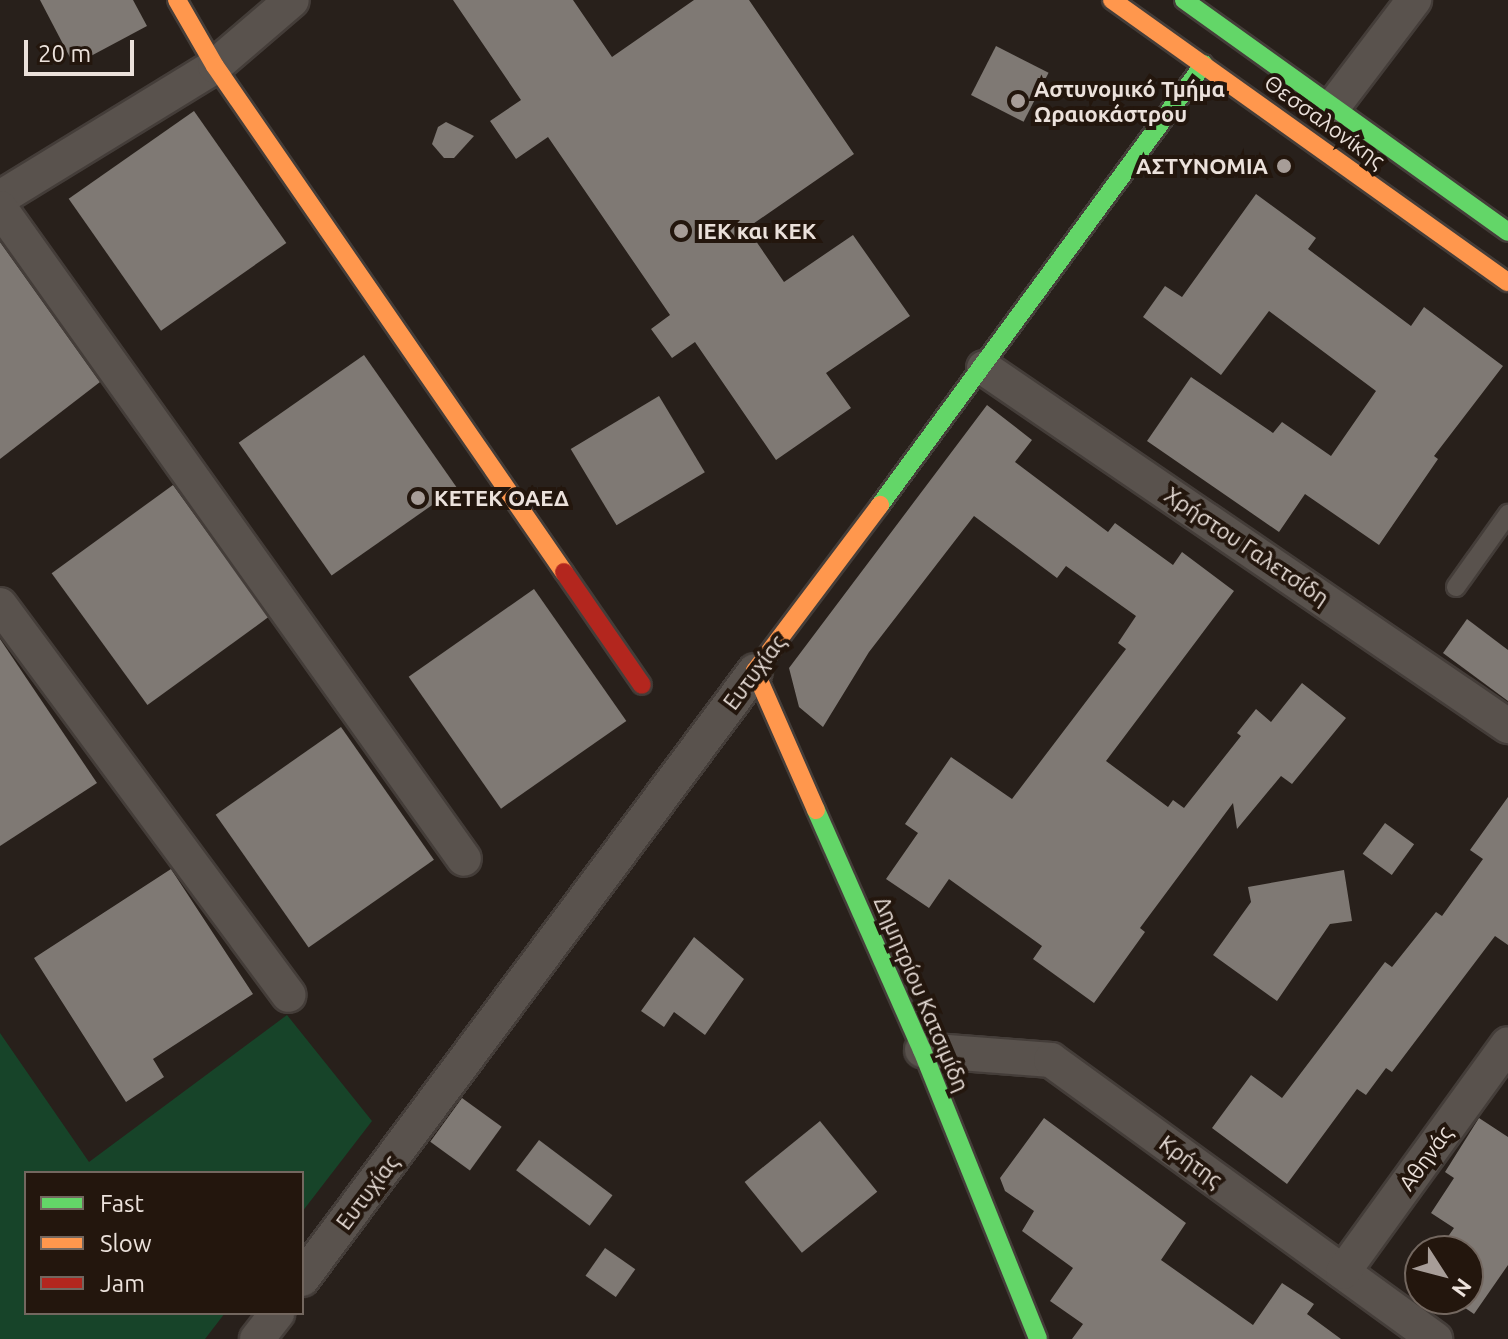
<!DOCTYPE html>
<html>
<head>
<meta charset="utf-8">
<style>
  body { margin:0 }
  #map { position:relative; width:1508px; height:1339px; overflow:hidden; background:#28201b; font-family:Ubuntu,sans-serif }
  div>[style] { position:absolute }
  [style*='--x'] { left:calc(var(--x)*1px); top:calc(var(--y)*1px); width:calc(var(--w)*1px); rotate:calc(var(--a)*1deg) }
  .green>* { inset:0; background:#174429 }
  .building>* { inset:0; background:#7f7974; transform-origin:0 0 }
  .roads { filter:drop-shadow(2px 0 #443d39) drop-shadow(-2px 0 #443d39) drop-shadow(0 2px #443d39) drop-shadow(0 -2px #443d39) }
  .lane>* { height:18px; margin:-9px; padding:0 9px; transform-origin:9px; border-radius:9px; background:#59524d }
  .street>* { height:34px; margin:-17px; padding:0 17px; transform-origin:17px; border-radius:17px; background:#59524d }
  .fast>* { height:18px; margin:-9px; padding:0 9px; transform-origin:9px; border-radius:9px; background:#63d668 }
  .slow>* { height:18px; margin:-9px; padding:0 9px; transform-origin:9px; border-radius:9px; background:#ff974d }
  .jam>* { height:18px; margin:-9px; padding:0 9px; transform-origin:9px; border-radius:9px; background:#b3261e }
  .dots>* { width:22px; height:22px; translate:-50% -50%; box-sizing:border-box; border:4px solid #23160d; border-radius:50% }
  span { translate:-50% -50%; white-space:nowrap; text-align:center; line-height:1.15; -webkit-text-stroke:8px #23160d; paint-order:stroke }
  .poi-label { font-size:22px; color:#ebe1db; font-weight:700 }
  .left { translate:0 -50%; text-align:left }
  .right { translate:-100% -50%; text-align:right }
  .street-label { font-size:22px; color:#ebe1db }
  .legend { position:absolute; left:24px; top:1171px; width:280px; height:144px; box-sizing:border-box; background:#23160d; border:2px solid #73675f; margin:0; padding:10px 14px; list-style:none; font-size:24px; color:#ebe1db }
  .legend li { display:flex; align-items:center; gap:16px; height:40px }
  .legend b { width:40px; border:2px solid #73675f }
  .north { position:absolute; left:1404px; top:1235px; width:80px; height:80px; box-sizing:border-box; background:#23160d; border:2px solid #73675f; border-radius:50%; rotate:126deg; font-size:22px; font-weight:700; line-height:32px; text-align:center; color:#ebe1db }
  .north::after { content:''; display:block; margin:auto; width:28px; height:36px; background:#a79d98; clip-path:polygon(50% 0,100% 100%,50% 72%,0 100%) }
  .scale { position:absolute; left:24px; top:40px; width:110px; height:36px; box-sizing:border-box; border:4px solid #ebe1db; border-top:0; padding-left:10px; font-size:24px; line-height:28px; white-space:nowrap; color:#ebe1db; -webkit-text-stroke:6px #23160d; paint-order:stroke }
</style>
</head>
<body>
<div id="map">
  <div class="green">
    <i style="clip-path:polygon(287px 1015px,372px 1121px,302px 1212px,302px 1173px,26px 1173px,26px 1313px,225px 1313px,205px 1339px,0 1339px,0 1033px,89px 1162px)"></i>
  </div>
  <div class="building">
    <i style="clip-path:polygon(40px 0,133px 0,147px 26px,74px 65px)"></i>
    <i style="clip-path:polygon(453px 0,573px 0,612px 57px,694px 0,749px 0,854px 154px,747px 228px,784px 282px,853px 235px,910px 316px,826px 373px,851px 408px,776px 460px,695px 342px,672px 358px,651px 329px,670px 315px,548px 137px,516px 159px,490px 121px,521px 100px)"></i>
    <i style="left:996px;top:46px;width:59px;height:55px;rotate:27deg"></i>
    <i style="left:194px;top:111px;width:161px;height:153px;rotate:55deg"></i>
    <i style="clip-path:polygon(446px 122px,474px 136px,454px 158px,444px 158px,432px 144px,438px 127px)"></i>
    <i style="clip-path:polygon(1256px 194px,1316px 238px,1308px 249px,1411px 326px,1424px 307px,1503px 366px,1434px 456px,1438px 459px,1379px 545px,1305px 494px,1279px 532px,1147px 441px,1191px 377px,1273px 433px,1282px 422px,1331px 456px,1376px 391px,1269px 311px,1221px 375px,1143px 317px,1165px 286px,1182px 297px)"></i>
    <i style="clip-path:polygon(0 242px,100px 382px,0 459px)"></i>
    <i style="left:364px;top:355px;width:162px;height:153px;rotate:55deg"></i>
    <i style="left:659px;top:396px;width:89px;height:103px;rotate:59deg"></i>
    <i style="clip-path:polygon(987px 405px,1032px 440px,1015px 462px,1108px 532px,1115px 523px,1173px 565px,1182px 552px,1234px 591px,1106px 761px,1168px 807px,1173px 800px,1184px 808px,1241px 736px,1237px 733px,1256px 709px,1271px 722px,1302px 683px,1346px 718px,1292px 784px,1281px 776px,1237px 829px,1233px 803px,1140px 928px,1145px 932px,1094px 1003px,1033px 959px,1042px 946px,949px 879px,929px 908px,886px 879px,918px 833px,905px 824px,951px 757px,1012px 799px,1126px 649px,1118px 643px,1136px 616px,1066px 566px,1057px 578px,974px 516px,869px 652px,823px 727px,799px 707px,789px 668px)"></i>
    <i style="left:173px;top:485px;width:163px;height:150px;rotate:54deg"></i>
    <i style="left:534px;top:589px;width:161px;height:153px;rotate:55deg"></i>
    <i style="clip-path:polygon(1467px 619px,1508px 650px,1508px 701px,1443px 653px)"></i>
    <i style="clip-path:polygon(0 639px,97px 783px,0 846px)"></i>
    <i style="left:341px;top:727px;width:162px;height:153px;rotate:55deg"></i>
    <i style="clip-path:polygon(1508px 797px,1508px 945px,1495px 936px,1392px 1072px,1386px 1068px,1366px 1095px,1357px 1089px,1287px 1184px,1212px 1128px,1251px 1075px,1282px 1098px,1385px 962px,1392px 967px,1436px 912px,1442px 916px,1483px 859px,1470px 850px)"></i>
    <i style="left:1385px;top:823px;width:36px;height:38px;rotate:36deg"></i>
    <i style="clip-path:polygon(171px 869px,253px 994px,153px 1059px,164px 1077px,126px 1102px,34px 958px)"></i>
    <i style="clip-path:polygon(1344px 870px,1352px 921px,1330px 924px,1277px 1001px,1213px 955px,1251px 902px,1248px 887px)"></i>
    <i style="clip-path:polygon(694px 937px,744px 979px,705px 1035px,674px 1012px,664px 1027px,641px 1011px)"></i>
    <i style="left:462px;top:1098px;width:49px;height:54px;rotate:36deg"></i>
    <i style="clip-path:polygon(1044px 1118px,1186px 1223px,1161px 1260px,1253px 1325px,1282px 1283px,1314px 1304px,1307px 1314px,1341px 1339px,1072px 1339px,1083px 1324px,1050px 1301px,1073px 1268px,1022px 1231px,1034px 1211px,1005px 1191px,1000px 1178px)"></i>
    <i style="clip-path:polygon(1479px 1118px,1508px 1137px,1508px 1265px,1474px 1314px,1452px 1299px,1468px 1299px,1468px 1251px,1438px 1251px,1454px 1228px,1431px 1213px,1454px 1178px,1445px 1172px)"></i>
    <i style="left:820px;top:1121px;width:91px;height:97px;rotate:51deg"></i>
    <i style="left:539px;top:1140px;width:92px;height:38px;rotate:37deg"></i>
    <i style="left:605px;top:1248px;width:37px;height:34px;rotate:35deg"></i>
  </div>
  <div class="roads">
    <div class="lane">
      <i style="--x:1456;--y:587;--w:90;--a:-54.5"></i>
    </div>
    <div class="street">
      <i style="--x:1332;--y:108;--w:136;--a:-52.8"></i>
      <i style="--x:0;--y:198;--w:252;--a:-31.5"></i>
      <i style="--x:215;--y:66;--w:101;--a:-40.6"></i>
      <i style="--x:0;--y:208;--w:799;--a:54.52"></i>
      <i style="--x:984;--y:368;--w:635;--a:34.34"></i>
      <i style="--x:0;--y:605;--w:485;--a:53.5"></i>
      <i style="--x:922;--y:1050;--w:129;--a:4.4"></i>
      <i style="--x:1051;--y:1060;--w:475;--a:36"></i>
      <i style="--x:1343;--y:1272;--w:281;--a:-54.1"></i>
      <i style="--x:302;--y:1279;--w:758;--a:-53.31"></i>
      <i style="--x:257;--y:1339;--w:33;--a:-52"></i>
    </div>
    <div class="fast">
      <i style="--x:1184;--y:0;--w:398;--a:35.6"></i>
      <i style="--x:880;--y:505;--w:547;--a:-53.7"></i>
      <i style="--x:816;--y:810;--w:262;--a:66.2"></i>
      <i style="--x:922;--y:1050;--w:311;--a:68.1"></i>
    </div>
    <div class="slow">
      <i style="--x:177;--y:0;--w:76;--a:60.1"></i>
      <i style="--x:215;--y:66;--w:615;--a:55.41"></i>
      <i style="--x:1112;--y:0;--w:486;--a:35.5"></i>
      <i style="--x:816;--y:810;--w:152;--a:-113.7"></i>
      <i style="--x:755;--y:671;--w:208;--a:-53"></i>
    </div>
    <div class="jam">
      <i style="--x:564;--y:572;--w:137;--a:55.4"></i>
    </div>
  </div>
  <div class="dots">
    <i style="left:1018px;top:101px;background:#a79d98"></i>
    <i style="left:1284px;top:166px;background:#a79d98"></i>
    <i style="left:681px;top:231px;background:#a79d98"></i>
    <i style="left:418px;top:498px;background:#a79d98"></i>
  </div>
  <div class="poi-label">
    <span class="left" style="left:1034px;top:101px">Αστυνομικό Τμήμα<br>Ωραιοκάστρου</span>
    <span class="right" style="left:1268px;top:166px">ΑΣΤΥΝΟΜΙΑ</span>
    <span class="left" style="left:697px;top:231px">ΙΕΚ και ΚΕΚ</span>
    <span class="left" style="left:434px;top:498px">ΚΕΤΕΚ ΟΑΕΔ</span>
  </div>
  <div class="street-label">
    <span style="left:1325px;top:121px;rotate:36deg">Θεσσαλονίκης</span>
    <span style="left:1247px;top:546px;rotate:34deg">Χρήστου Γαλετσίδη</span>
    <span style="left:754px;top:672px;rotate:-53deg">Ευτυχίας</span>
    <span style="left:922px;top:994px;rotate:67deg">Δημητρίου Κατσιμίδη</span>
    <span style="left:1425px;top:1158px;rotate:-54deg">Αθηνάς</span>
    <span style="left:1191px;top:1161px;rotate:36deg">Κρήτης</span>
    <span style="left:367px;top:1192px;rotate:-53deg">Ευτυχίας</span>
  </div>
  <ul class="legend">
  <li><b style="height:10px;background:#63d668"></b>Fast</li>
  <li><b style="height:10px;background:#ff974d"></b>Slow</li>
  <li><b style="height:10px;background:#b3261e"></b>Jam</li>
  </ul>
  <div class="north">N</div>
  <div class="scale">20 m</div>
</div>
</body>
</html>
